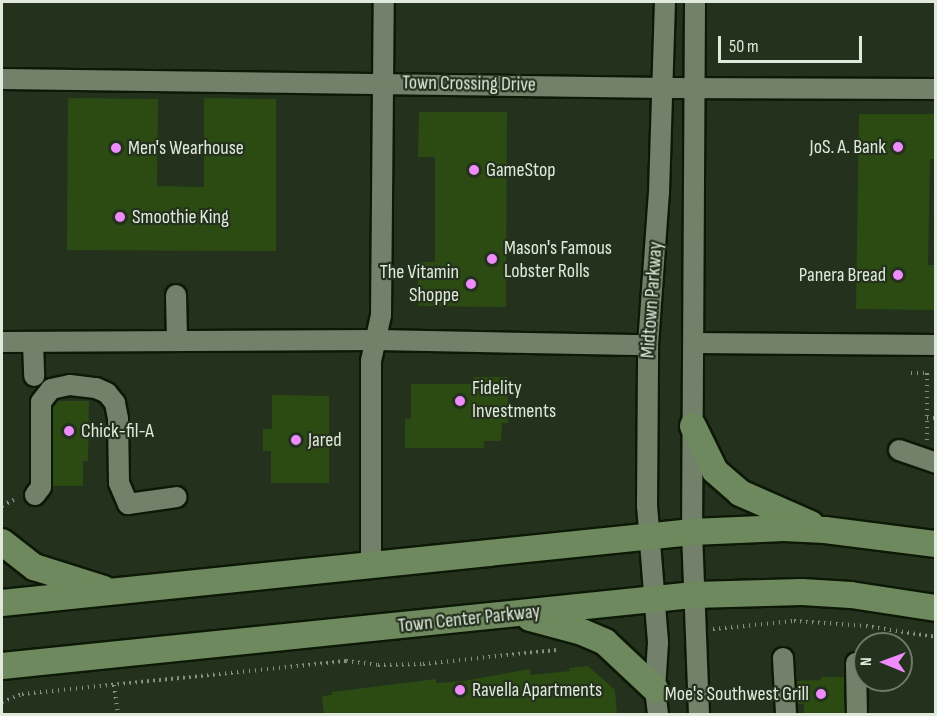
<!DOCTYPE html>
<html>
<head>
<meta charset="utf-8">
<style>
  body { margin:0 }
  #map { position:relative; width:937px; height:716px; overflow:hidden; background:#24311d; font-family:"Sofia Sans Condensed",sans-serif }
  div>[style] { position:absolute }
  [style*='--x'] { left:calc(var(--x)*1px); top:calc(var(--y)*1px); width:calc(var(--w)*1px); rotate:calc(var(--a)*1deg) }
  .building>* { inset:0; background:#2b4b12 }
  .path>* { height:4px; margin-top:-2px; transform-origin:0; background:repeating-linear-gradient(90deg,#85907f 0 1.5px,transparent 0 6px) }
  .roads { filter:drop-shadow(2px 0 #0d1806) drop-shadow(-2px 0 #0d1806) drop-shadow(0 2px #0d1806) drop-shadow(0 -2px #0d1806) }
  .minor>* { height:20px; margin:-10px; padding:0 10px; transform-origin:10px; border-radius:10px; background:#73816a }
  .major>* { height:26px; margin:-13px; padding:0 13px; transform-origin:13px; border-radius:13px; background:#6e895d }
  .dots>* { width:16px; height:16px; translate:-50% -50%; box-sizing:border-box; border:3px solid #24311d; border-radius:50% }
  span { translate:-50% -50%; white-space:nowrap; text-align:center; line-height:1.15; -webkit-text-stroke:4.5px #24311d; paint-order:stroke }
  .street-label { font-size:20px; color:#e0e9dc }
  .poi-label { font-size:20px; color:#e0e9dc }
  .right { translate:-100% -50%; text-align:right }
  .left { translate:0 -50%; text-align:left }
  .frame { position:absolute; inset:0; border:3px solid #e0e9dc; pointer-events:none }
  .north { position:absolute; left:853px; top:632px; width:60px; height:60px; box-sizing:border-box; background:#24311d; border:2px solid #6f7b69; border-radius:50%; rotate:271deg; font-size:16px; font-weight:700; line-height:24px; text-align:center; color:#e0e9dc }
  .north::after { content:''; display:block; margin:auto; width:21px; height:27px; background:#ed8cfa; clip-path:polygon(50% 0,100% 100%,50% 72%,0 100%) }
  .scale { position:absolute; left:718px; top:36px; width:144px; height:27px; box-sizing:border-box; border:3px solid #e0e9dc; border-top:0; padding-left:8px; font-size:18px; line-height:21px; white-space:nowrap; color:#e0e9dc; -webkit-text-stroke:4px #24311d; paint-order:stroke }
</style>
</head>
<body>
<div id="map">
  <div class="building">
    <i style="clip-path:polygon(68px 98px,158px 99px,157px 186px,204px 187px,204px 98px,276px 99px,276px 251px,67px 250px)"></i>
    <i style="clip-path:polygon(419px 112px,507px 112px,506px 307px,418px 306px,418px 262px,435px 262px,435px 157px,418px 157px)"></i>
    <i style="clip-path:polygon(859px 114px,936px 114px,936px 159px,930px 159px,928px 265px,936px 265px,936px 310px,856px 309px)"></i>
    <i style="clip-path:polygon(473px 377px,508px 377px,508px 423px,502px 423px,501px 441px,484px 441px,484px 448px,405px 448px,405px 419px,411px 419px,411px 384px,473px 384px)"></i>
    <i style="clip-path:polygon(272px 395px,329px 396px,329px 483px,271px 483px,271px 451px,263px 451px,263px 429px,272px 429px)"></i>
    <i style="clip-path:polygon(57px 401px,89px 401px,88px 461px,83px 461px,83px 486px,53px 486px,53px 406px)"></i>
    <i style="clip-path:polygon(588px 666px,615px 690px,617px 714px,324px 714px,322px 696px,332px 695px,332px 692px,436px 679px,436px 683px,464px 681px,530px 669px,530px 675px,570px 671px,569px 668px)"></i>
    <i style="clip-path:polygon(821px 677px,844px 677px,845px 714px,804px 714px,804px 704px,797px 704px,796px 681px,821px 680px)"></i>
  </div>
  <div class="path">
    <i style="--x:911;--y:373;--w:16;--a:0"></i>
    <i style="--x:927;--y:373;--w:67;--a:90"></i>
    <i style="--x:927;--y:418;--w:9;--a:0"></i>
    <i style="--x:2;--y:506;--w:17;--a:-28"></i>
    <i style="--x:713;--y:629;--w:81;--a:-5.6"></i>
    <i style="--x:794;--y:621;--w:72;--a:4"></i>
    <i style="--x:866;--y:626;--w:71;--a:8.9"></i>
    <i style="--x:114;--y:685;--w:29;--a:82"></i>
    <i style="--x:2;--y:702;--w:22;--a:-22"></i>
    <i style="--x:22;--y:694;--w:326;--a:-5.8"></i>
    <i style="--x:346;--y:661;--w:32;--a:7"></i>
    <i style="--x:378;--y:665;--w:45;--a:-1.3"></i>
    <i style="--x:423;--y:664;--w:135;--a:-6"></i>
  </div>
  <div class="roads">
    <div class="minor">
      <i style="--x:695;--y:2;--w:530;--a:90.32"></i>
      <i style="--x:692;--y:532;--w:182;--a:87.8"></i>
      <i style="--x:2;--y:79;--w:662;--a:0.78"></i>
      <i style="--x:664;--y:88;--w:272;--a:0.2"></i>
      <i style="--x:176;--y:295;--w:45;--a:88.7"></i>
      <i style="--x:2;--y:342;--w:375;--a:-0.3"></i>
      <i style="--x:377;--y:340;--w:271;--a:1.1"></i>
      <i style="--x:33;--y:342;--w:34;--a:88"></i>
      <i style="--x:694;--y:343;--w:242;--a:0.5"></i>
      <i style="--x:899;--y:450;--w:39;--a:19"></i>
      <i style="--x:35;--y:495;--w:10;--a:-53"></i>
      <i style="--x:41;--y:487;--w:85;--a:-90"></i>
      <i style="--x:41;--y:402;--w:16;--a:-52"></i>
      <i style="--x:51;--y:389;--w:19;--a:-12"></i>
      <i style="--x:70;--y:385;--w:26;--a:7"></i>
      <i style="--x:96;--y:388;--w:12;--a:24"></i>
      <i style="--x:107;--y:393;--w:13;--a:51"></i>
      <i style="--x:115;--y:403;--w:16;--a:79"></i>
      <i style="--x:118;--y:419;--w:64;--a:89.1"></i>
      <i style="--x:119;--y:483;--w:23;--a:67"></i>
      <i style="--x:128;--y:504;--w:49;--a:-8.1"></i>
      <i style="--x:371;--y:565;--w:204;--a:-90"></i>
      <i style="--x:371;--y:361;--w:47;--a:-77.7"></i>
      <i style="--x:381;--y:315;--w:313;--a:-89.5"></i>
      <i style="--x:783;--y:658;--w:56;--a:86.9"></i>
      <i style="--x:856;--y:663;--w:51;--a:88.9"></i>
      <i style="--x:658;--y:714;--w:25;--a:-97"></i>
      <i style="--x:655;--y:689;--w:47;--a:-86.3"></i>
      <i style="--x:658;--y:642;--w:136;--a:-94.6"></i>
      <i style="--x:647;--y:506;--w:161;--a:-89.6"></i>
      <i style="--x:648;--y:345;--w:153;--a:-85.9"></i>
      <i style="--x:659;--y:192;--w:190;--a:-88.2"></i>
    </div>
    <div class="major">
      <i style="--x:693;--y:426;--w:50;--a:63.9"></i>
      <i style="--x:715;--y:471;--w:33;--a:41"></i>
      <i style="--x:740;--y:493;--w:77;--a:23.6"></i>
      <i style="--x:2;--y:542;--w:41;--a:38"></i>
      <i style="--x:34;--y:567;--w:73;--a:17.4"></i>
      <i style="--x:2;--y:603;--w:694;--a:-5.87"></i>
      <i style="--x:692;--y:532;--w:92;--a:-2.5"></i>
      <i style="--x:784;--y:528;--w:41;--a:2.8"></i>
      <i style="--x:825;--y:530;--w:112;--a:7.2"></i>
      <i style="--x:530;--y:618;--w:54;--a:15.1"></i>
      <i style="--x:582;--y:632;--w:25;--a:23"></i>
      <i style="--x:605;--y:642;--w:69;--a:43.2"></i>
      <i style="--x:2;--y:666;--w:696;--a:-5.86"></i>
      <i style="--x:694;--y:595;--w:108;--a:-1.6"></i>
      <i style="--x:802;--y:592;--w:49;--a:3.5"></i>
      <i style="--x:851;--y:595;--w:86;--a:8.7"></i>
    </div>
  </div>
  <div class="dots">
    <i style="left:898px;top:147px;background:#ed8cfa"></i>
    <i style="left:116px;top:148px;background:#ed8cfa"></i>
    <i style="left:474px;top:170px;background:#ed8cfa"></i>
    <i style="left:120px;top:217px;background:#ed8cfa"></i>
    <i style="left:492px;top:259px;background:#ed8cfa"></i>
    <i style="left:898px;top:275px;background:#ed8cfa"></i>
    <i style="left:471px;top:284px;background:#ed8cfa"></i>
    <i style="left:460px;top:401px;background:#ed8cfa"></i>
    <i style="left:69px;top:431px;background:#ed8cfa"></i>
    <i style="left:296px;top:440px;background:#ed8cfa"></i>
    <i style="left:460px;top:690px;background:#ed8cfa"></i>
    <i style="left:821px;top:694px;background:#ed8cfa"></i>
  </div>
  <div class="street-label">
    <span style="left:469px;top:84px;rotate:1deg">Town Crossing Drive</span>
    <span style="left:652px;top:300px;rotate:-86deg">Midtown Parkway</span>
    <span style="left:469px;top:619px;rotate:-6deg">Town Center Parkway</span>
  </div>
  <div class="poi-label">
    <span class="right" style="left:886px;top:147px">JoS. A. Bank</span>
    <span class="left" style="left:128px;top:148px">Men's Wearhouse</span>
    <span class="left" style="left:486px;top:170px">GameStop</span>
    <span class="left" style="left:132px;top:217px">Smoothie King</span>
    <span class="left" style="left:504px;top:260px">Mason's Famous<br>Lobster Rolls</span>
    <span class="right" style="left:459px;top:284px">The Vitamin<br>Shoppe</span>
    <span class="right" style="left:886px;top:275px">Panera Bread</span>
    <span class="left" style="left:472px;top:400px">Fidelity<br>Investments</span>
    <span class="left" style="left:81px;top:431px">Chick-fil-A</span>
    <span class="left" style="left:308px;top:440px">Jared</span>
    <span class="left" style="left:472px;top:690px">Ravella Apartments</span>
    <span class="right" style="left:809px;top:694px">Moe's Southwest Grill</span>
  </div>
  <div class="frame"></div>
  <div class="north">N</div>
  <div class="scale">50 m</div>
</div>
</body>
</html>
